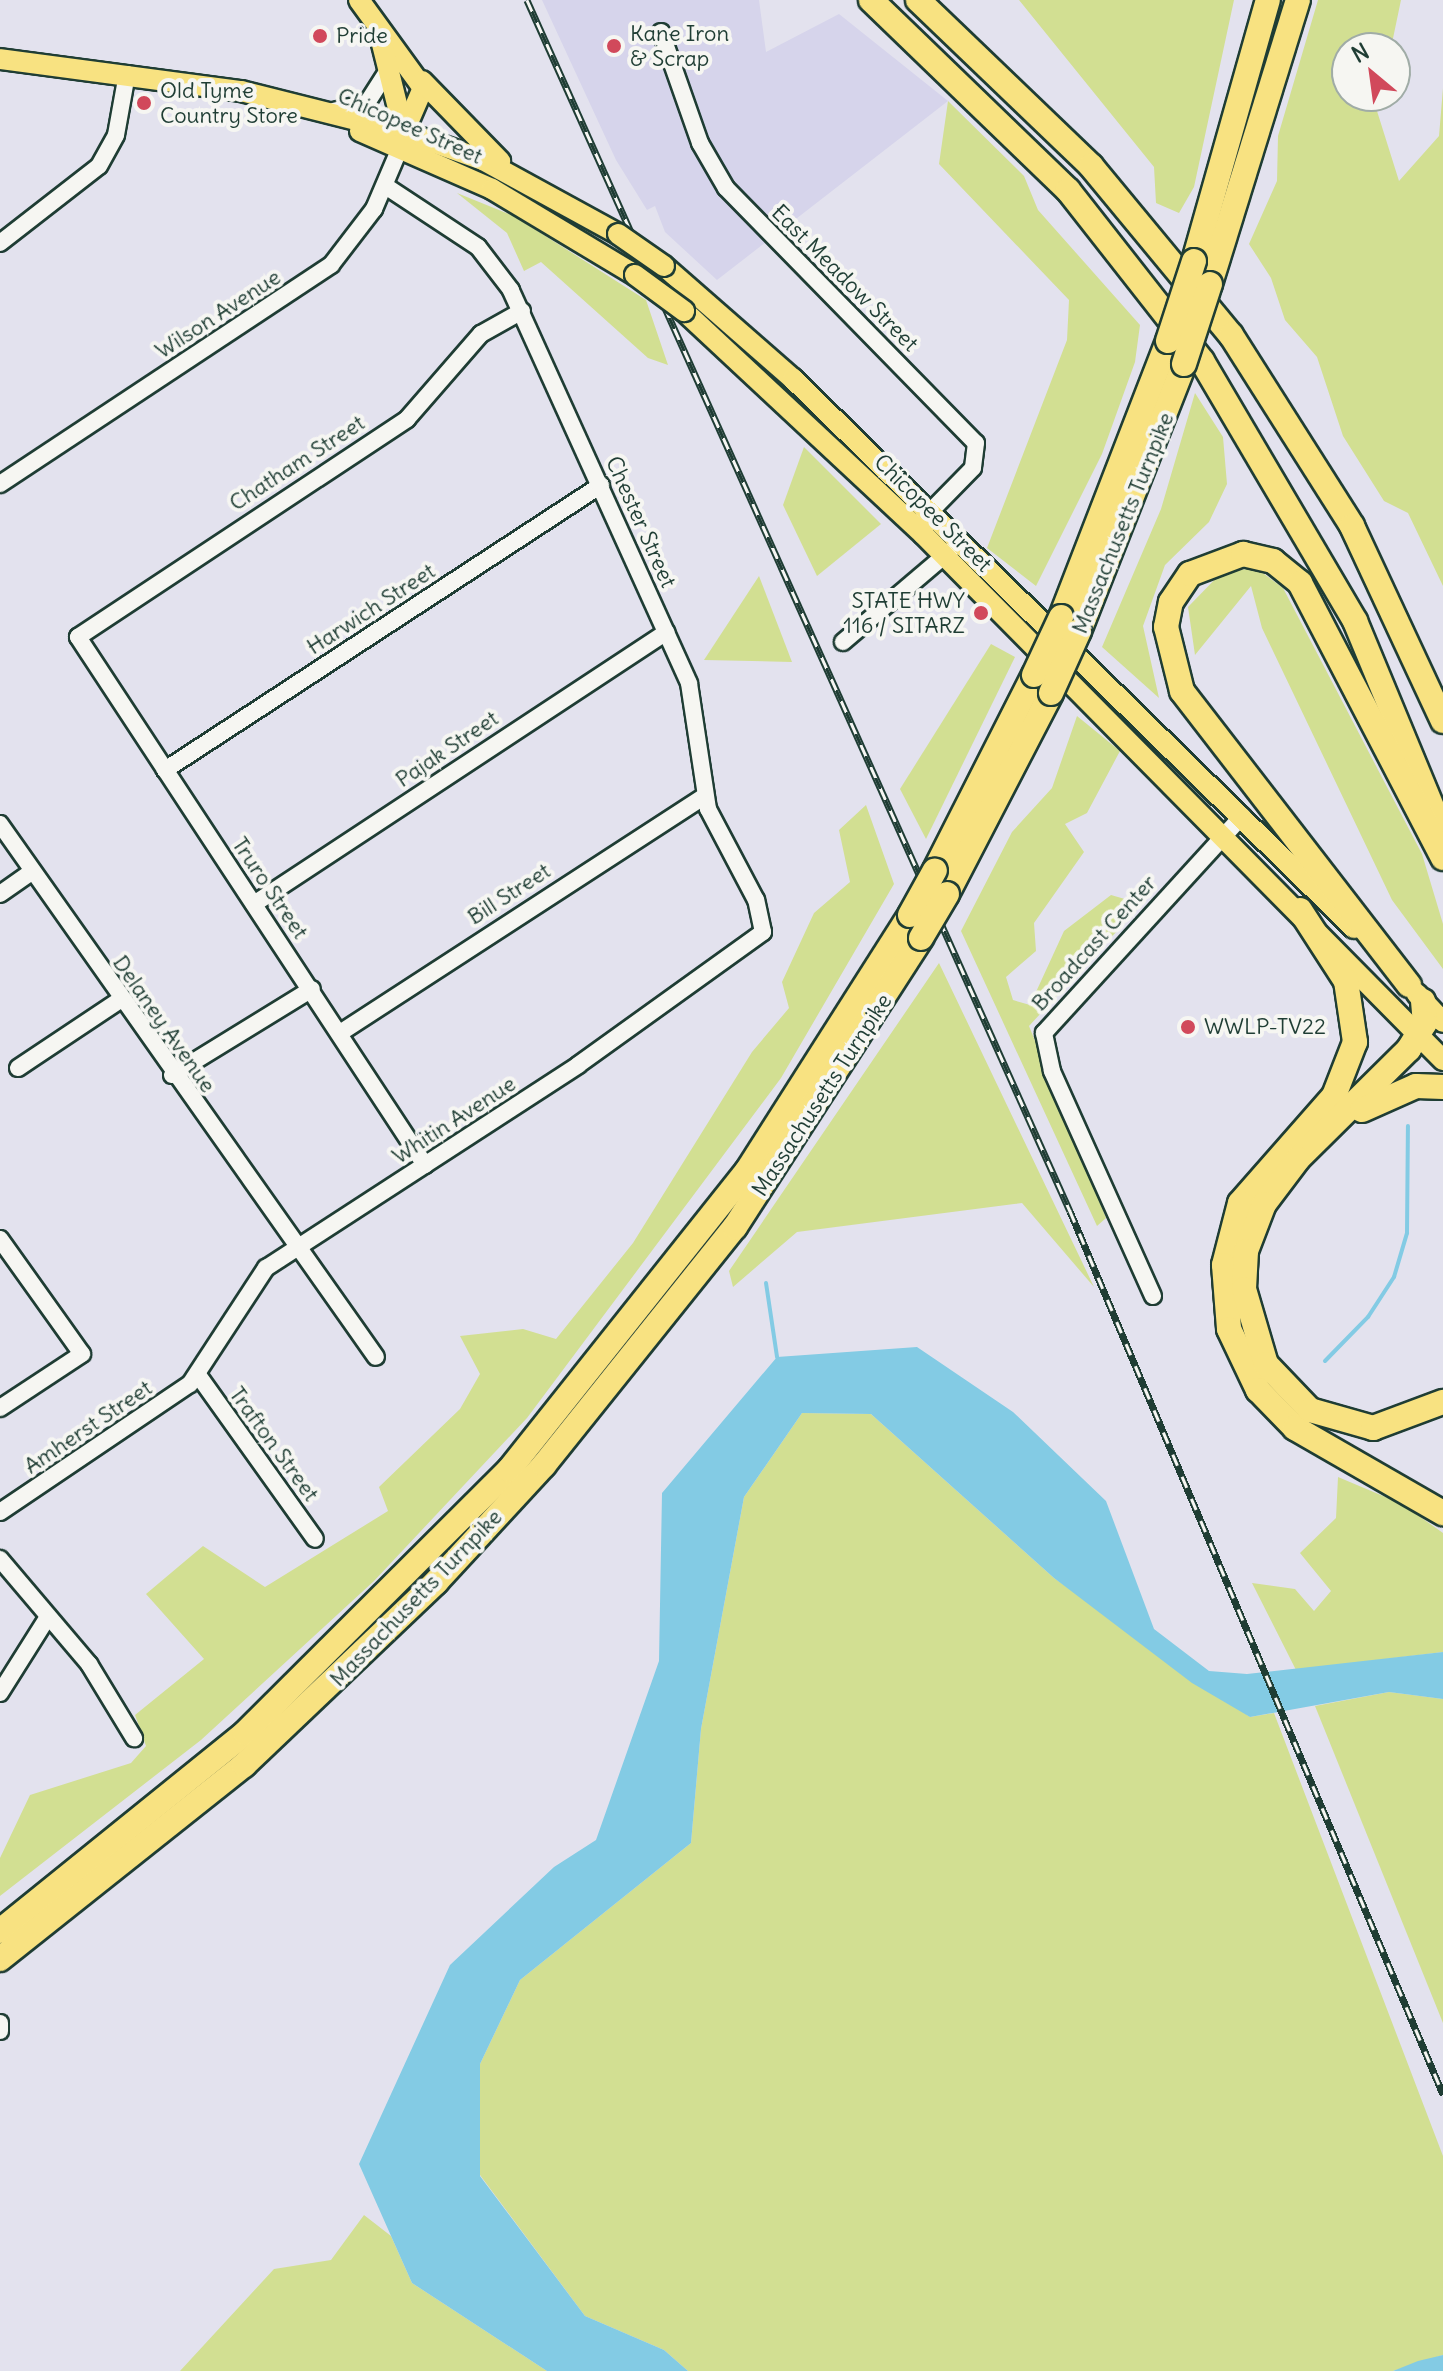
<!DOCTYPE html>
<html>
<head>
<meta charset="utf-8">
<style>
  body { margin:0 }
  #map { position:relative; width:1443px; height:2371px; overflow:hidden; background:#e3e2ee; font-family:Delius,sans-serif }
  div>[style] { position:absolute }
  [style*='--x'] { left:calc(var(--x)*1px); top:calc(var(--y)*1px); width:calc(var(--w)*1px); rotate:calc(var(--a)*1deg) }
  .built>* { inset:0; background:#d6d4eb }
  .green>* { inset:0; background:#d2df92 }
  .water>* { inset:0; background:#83cbe4 }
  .stream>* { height:4px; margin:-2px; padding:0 2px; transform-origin:2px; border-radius:2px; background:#83cbe4 }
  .roads { filter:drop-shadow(2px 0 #1f3d34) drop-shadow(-2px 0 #1f3d34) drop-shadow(0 2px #1f3d34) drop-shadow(0 -2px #1f3d34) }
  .minor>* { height:16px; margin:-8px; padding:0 8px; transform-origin:8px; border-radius:8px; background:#f6f6f2 }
  .major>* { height:20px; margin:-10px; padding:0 10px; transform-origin:10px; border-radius:10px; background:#f8e281 }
  .highway>* { height:24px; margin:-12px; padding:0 12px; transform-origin:12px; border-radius:12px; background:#f8e281 }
  .rail>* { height:7px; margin-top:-3.5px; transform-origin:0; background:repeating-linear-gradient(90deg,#f6f6f2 0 12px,#1f3d34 0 24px); box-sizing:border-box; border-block:2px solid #1f3d34 }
  .bridges { filter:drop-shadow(2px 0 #1f3d34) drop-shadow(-2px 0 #1f3d34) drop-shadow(0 2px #1f3d34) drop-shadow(0 -2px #1f3d34) }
  .major-bridge>* { height:20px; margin:-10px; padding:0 10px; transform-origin:10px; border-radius:10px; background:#f8e281 }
  .highway-bridge>* { height:24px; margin:-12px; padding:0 12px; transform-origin:12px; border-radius:12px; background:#f8e281 }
  .dots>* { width:22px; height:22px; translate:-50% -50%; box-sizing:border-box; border:4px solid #f6f6f2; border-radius:50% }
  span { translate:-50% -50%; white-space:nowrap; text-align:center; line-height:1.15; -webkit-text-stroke:8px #f6f6f2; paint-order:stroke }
  .poi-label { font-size:22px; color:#1f3d34 }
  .left { translate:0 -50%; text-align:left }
  .right { translate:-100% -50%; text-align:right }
  .street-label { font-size:22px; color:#1f3d34 }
  .north { position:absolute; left:1331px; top:32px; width:80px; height:80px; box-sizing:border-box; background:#f6f6f2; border:2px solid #a0aca6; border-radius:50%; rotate:331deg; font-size:22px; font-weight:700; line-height:32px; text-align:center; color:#1f3d34 }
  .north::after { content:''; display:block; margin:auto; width:28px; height:36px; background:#d1495b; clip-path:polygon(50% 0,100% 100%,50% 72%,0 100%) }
</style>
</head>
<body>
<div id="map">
  <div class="built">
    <i style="clip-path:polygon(542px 0,759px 0,766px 52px,839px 14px,948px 101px,717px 280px,665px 232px,655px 206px,647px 210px,616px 160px)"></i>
  </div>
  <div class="green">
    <i style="clip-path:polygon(1019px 0,1234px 0,1194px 187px,1179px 213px,1156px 203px,1154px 167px)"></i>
    <i style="clip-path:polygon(1318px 0,1401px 0,1391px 48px,1347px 48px,1347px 96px,1380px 96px,1377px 111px,1399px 181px,1439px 136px,1443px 88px,1443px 586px,1408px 513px,1384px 501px,1343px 436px,1317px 357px,1285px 320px,1271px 278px,1249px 244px,1277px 181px,1278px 136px)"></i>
    <i style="clip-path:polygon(948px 101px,1024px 176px,1038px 210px,1140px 325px,1135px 362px,1102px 454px,1036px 586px,987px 548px,1067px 340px,1069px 300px,939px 164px)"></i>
    <i style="clip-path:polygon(457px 193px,514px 216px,646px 300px,668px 365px,648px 358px,541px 262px,524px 271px,507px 233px)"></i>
    <i style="clip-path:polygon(1195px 393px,1223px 437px,1227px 484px,1209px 522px,1165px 565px,1143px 626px,1159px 698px,1102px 647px,1161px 509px)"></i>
    <i style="clip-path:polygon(804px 447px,881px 524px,817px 576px,783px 505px)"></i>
    <i style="clip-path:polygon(1256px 568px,1283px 588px,1422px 854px,1443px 924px,1443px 969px,1392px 900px,1262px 628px,1251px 586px,1195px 655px,1188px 607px,1222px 572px)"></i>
    <i style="clip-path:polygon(759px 576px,792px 662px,704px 660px)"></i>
    <i style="clip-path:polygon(991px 644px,1015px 657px,926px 839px,900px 789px)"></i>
    <i style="clip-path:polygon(1077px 716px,1120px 751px,1087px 813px,1065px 824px,1084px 852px,1034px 923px,1036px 951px,1006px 977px,1013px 1000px,1030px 1005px,1064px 931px,1111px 895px,1142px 904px,1029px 1026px,1106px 1218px,1097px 1226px,961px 931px,1012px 832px,1052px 788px)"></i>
    <i style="clip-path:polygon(866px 805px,894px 884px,781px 1078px,527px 1418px,374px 1581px,201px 1740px,0 1896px,0 1858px,30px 1795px,131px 1763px,146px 1746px,135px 1715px,204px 1659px,146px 1594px,203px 1546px,265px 1587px,388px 1511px,379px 1487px,460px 1409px,480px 1374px,460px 1336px,523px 1329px,556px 1339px,633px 1243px,752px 1052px,789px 1008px,782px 982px,814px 913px,850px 882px,839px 830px)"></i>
    <i style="clip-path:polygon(939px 963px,1094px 1287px,1022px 1203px,797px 1232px,733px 1287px,729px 1271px)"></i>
    <i style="clip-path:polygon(802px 1413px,871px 1414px,1054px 1578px,1250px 1717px,1274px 1713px,1443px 2156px,1443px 2355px,1393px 2371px,688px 2371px,664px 2350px,585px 2316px,480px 2175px,480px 2064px,520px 1980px,691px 1843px,701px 1729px,744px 1497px)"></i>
    <i style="clip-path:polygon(1338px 1477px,1402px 1504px,1443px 1533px,1443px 1652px,1296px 1670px,1252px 1583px,1295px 1589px,1314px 1611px,1331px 1591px,1300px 1553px,1336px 1518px)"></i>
    <i style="clip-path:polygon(1389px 1692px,1443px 1699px,1443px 2023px,1315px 1706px)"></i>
    <i style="clip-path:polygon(364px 2215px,391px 2236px,412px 2283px,547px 2371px,180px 2371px,274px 2269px,331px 2260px)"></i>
  </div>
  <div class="water">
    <i style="clip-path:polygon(917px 1347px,1013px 1412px,1106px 1501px,1154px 1629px,1209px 1671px,1247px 1674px,1443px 1652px,1443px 1699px,1389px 1692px,1250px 1717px,1192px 1683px,1054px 1578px,871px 1414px,802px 1413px,744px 1497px,701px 1729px,691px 1843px,520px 1980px,480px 2064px,480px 2176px,585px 2316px,664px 2350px,688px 2371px,547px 2371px,412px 2283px,359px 2164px,450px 1965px,554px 1867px,596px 1840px,659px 1661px,662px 1493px,777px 1357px)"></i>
    <i style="clip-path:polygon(1443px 2355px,1443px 2371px,1393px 2371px,1418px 2361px)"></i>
  </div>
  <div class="stream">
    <i style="--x:766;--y:1283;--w:75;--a:81.5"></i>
    <i style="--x:1325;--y:1361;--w:62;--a:-45.7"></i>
    <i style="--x:1368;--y:1317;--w:48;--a:-57"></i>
    <i style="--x:1394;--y:1277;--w:46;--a:-73.5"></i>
    <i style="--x:1407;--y:1233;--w:107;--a:-89.5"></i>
  </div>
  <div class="roads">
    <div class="minor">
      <i style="--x:661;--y:32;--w:118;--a:70.6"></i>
      <i style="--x:700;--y:143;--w:52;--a:60"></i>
      <i style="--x:726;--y:188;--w:357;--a:45.6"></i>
      <i style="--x:976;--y:443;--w:25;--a:97"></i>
      <i style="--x:973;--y:468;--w:73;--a:134.4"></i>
      <i style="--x:333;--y:111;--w:35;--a:-13"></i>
      <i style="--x:367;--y:103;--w:43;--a:-57.4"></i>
      <i style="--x:0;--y:243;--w:125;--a:-37.9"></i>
      <i style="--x:99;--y:166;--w:35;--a:-61"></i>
      <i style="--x:116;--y:135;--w:62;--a:-79.8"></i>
      <i style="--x:0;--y:484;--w:397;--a:-33.5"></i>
      <i style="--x:331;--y:265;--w:71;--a:-52.5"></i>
      <i style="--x:374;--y:209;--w:74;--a:-66.9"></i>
      <i style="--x:843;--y:642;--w:142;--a:-40.4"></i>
      <i style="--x:165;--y:770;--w:521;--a:-33.17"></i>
      <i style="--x:0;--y:824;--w:652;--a:54.8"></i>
      <i style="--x:0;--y:894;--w:39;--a:-35"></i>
      <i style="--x:254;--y:904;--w:494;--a:-33.4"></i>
      <i style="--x:340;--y:1033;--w:435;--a:-33"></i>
      <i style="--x:18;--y:1068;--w:123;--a:-33.7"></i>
      <i style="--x:172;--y:1075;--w:164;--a:-31.6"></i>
      <i style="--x:425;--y:1165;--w:632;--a:-123.31"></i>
      <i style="--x:78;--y:637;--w:395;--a:-33.5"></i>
      <i style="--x:407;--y:419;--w:113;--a:-49"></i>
      <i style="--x:481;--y:334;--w:47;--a:-29.3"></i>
      <i style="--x:0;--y:1239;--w:141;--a:54.5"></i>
      <i style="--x:82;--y:1354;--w:98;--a:146.6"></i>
      <i style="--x:1153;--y:1296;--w:247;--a:-114.2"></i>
      <i style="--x:1052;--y:1071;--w:39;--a:-102"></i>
      <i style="--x:1044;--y:1033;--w:294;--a:-47.6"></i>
      <i style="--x:198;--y:1375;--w:201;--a:54.5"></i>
      <i style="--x:0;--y:1512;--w:229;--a:-34"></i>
      <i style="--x:190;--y:1384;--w:139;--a:-56.8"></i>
      <i style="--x:266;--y:1268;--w:372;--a:-33"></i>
      <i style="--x:578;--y:1065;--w:228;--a:-35.7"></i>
      <i style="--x:763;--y:932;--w:33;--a:-102"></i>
      <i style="--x:756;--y:900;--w:103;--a:-117.8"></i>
      <i style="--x:708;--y:809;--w:127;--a:-98.6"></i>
      <i style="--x:689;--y:683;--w:431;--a:-114.4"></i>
      <i style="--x:511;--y:290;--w:54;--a:-127.5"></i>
      <i style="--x:478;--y:247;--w:109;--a:-146.6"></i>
      <i style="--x:0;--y:1559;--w:138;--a:49.7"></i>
      <i style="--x:89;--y:1664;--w:87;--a:58.7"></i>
      <i style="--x:0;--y:1693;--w:86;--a:-57.8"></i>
      <i style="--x:0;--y:2023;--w:8;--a:90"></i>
    </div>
    <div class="major">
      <i style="--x:359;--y:0;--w:109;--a:54"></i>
      <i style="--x:423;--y:88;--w:48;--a:113.4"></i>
      <i style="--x:381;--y:40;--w:95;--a:76"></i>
      <i style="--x:0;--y:59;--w:243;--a:7.6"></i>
      <i style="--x:241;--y:91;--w:168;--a:14.1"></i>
      <i style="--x:404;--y:132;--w:84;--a:19.5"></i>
      <i style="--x:483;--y:160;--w:154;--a:28.7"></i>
      <i style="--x:422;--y:81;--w:112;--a:45.7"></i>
      <i style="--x:360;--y:131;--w:144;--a:23.7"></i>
      <i style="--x:492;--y:189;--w:167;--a:31"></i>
      <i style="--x:664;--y:266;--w:171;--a:41.2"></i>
      <i style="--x:793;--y:379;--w:785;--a:44.38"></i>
      <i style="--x:684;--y:311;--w:327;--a:43"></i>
      <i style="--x:923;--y:534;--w:740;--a:45.33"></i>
      <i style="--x:1417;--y:994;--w:38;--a:47"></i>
    </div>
    <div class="highway">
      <i style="--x:871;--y:0;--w:274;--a:44"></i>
      <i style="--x:1068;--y:190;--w:217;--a:51.9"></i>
      <i style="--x:1202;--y:361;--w:302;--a:59.5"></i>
      <i style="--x:1355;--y:621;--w:230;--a:67.5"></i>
      <i style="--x:918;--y:0;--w:240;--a:43.8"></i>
      <i style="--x:1091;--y:166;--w:219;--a:50.4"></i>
      <i style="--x:1231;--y:335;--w:226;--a:57.6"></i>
      <i style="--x:1352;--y:526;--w:215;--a:65"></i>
      <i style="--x:1194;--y:261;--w:271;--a:-74.2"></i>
      <i style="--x:1210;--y:284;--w:297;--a:-72.8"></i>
      <i style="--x:1061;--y:617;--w:296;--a:-68.8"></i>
      <i style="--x:1079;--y:631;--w:287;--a:-68.5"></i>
      <i style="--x:935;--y:870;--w:219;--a:-63.1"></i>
      <i style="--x:947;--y:894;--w:226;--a:-62.6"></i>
      <i style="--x:1300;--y:910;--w:85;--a:57.1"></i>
      <i style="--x:1346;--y:981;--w:62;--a:81.6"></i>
      <i style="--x:1355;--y:1042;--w:58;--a:111.3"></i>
      <i style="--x:1334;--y:1096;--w:142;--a:131.3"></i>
      <i style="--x:1240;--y:1203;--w:64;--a:104.5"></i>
      <i style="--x:1224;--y:1265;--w:64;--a:85.5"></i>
      <i style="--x:1229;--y:1329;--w:68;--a:64.6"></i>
      <i style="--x:1258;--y:1390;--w:53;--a:45.8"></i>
      <i style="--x:1295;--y:1428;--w:171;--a:29.9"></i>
      <i style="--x:1409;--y:985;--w:371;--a:-127.7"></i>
      <i style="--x:1182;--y:691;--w:66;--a:-104"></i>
      <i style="--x:1166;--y:627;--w:25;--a:-79"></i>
      <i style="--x:1171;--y:602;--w:34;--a:-56"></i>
      <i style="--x:1190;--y:574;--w:57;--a:-20.7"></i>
      <i style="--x:1243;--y:554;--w:31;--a:13"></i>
      <i style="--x:1273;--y:561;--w:35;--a:39"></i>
      <i style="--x:1300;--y:583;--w:310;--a:62.5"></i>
      <i style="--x:1423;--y:1001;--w:22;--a:85"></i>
      <i style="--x:1425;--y:1023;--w:31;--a:122"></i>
      <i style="--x:1409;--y:1049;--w:156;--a:135.3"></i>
      <i style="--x:1298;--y:1159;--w:56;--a:127.1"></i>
      <i style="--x:1264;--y:1204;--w:50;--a:111"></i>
      <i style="--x:1246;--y:1251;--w:38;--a:93"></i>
      <i style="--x:1244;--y:1289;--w:78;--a:73.7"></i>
      <i style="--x:1266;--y:1364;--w:64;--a:46.3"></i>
      <i style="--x:1310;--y:1410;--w:66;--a:15.9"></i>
      <i style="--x:1373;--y:1428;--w:75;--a:-20.4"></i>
      <i style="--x:1362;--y:1110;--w:59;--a:-24"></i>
      <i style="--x:1416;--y:1086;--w:27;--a:2"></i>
      <i style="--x:0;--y:1931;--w:315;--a:-38.9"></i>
      <i style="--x:245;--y:1733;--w:373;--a:-44.9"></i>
      <i style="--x:509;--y:1470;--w:382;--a:-51.5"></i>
      <i style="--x:747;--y:1171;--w:303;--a:-57.5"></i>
      <i style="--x:0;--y:1959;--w:312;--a:-38.5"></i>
      <i style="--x:244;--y:1765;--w:265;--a:-43.6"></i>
      <i style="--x:436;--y:1582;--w:159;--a:-47.3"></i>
      <i style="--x:544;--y:1465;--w:305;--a:-51.3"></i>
      <i style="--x:735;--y:1227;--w:344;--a:-57.2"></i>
    </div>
  </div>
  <div class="rail">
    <i style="--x:527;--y:0;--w:1327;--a:65.85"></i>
    <i style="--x:1070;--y:1211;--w:959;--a:67.1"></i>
  </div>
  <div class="bridges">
    <div class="major-bridge">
      <i style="--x:618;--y:234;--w:56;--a:34.8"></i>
      <i style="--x:635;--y:275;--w:61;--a:36.3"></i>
    </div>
    <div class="highway-bridge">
      <i style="--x:1168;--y:341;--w:84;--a:-72"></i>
      <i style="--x:1184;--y:364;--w:84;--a:-72"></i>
      <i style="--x:1034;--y:675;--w:64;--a:-65"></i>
      <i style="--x:1051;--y:693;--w:68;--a:-65.7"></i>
      <i style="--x:910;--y:915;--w:51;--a:-60.9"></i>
      <i style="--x:921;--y:938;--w:51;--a:-59.4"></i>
    </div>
  </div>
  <div class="dots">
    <i style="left:320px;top:36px;background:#d1495b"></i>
    <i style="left:614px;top:46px;background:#d1495b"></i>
    <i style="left:144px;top:103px;background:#d1495b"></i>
    <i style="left:981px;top:613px;background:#d1495b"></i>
    <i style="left:1188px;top:1027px;background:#d1495b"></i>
  </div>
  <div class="poi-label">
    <span class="left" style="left:630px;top:46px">Kane Iron<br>&amp; Scrap</span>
    <span class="left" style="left:336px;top:36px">Pride</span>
    <span class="left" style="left:160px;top:103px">Old Tyme<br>Country Store</span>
    <span class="right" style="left:965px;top:613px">STATE HWY<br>116 / SITARZ</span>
    <span class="left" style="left:1204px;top:1027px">WWLP-TV22</span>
  </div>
  <div class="street-label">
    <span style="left:410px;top:126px;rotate:24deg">Chicopee Street</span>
    <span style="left:845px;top:278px;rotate:45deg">East Meadow Street</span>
    <span style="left:218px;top:314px;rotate:-33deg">Wilson Avenue</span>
    <span style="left:297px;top:463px;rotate:-33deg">Chatham Street</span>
    <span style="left:933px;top:513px;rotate:45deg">Chicopee Street</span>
    <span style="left:641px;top:522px;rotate:66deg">Chester Street</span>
    <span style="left:1123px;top:523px;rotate:-68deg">Massachusetts Turnpike</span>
    <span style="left:371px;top:609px;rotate:-33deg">Harwich Street</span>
    <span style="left:447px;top:749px;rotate:-34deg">Pajak Street</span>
    <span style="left:270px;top:888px;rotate:56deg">Truro Street</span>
    <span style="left:509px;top:894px;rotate:-33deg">Bill Street</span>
    <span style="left:1094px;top:943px;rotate:-48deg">Broadcast Center</span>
    <span style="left:164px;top:1024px;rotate:55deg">Delaney Avenue</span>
    <span style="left:822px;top:1095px;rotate:-57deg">Massachusetts Turnpike</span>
    <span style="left:454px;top:1120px;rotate:-33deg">Whitin Avenue</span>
    <span style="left:88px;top:1427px;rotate:-34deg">Amherst Street</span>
    <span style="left:274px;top:1444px;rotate:54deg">Trafton Street</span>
    <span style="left:416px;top:1598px;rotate:-46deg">Massachusetts Turnpike</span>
  </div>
  <div class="north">N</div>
</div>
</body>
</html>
